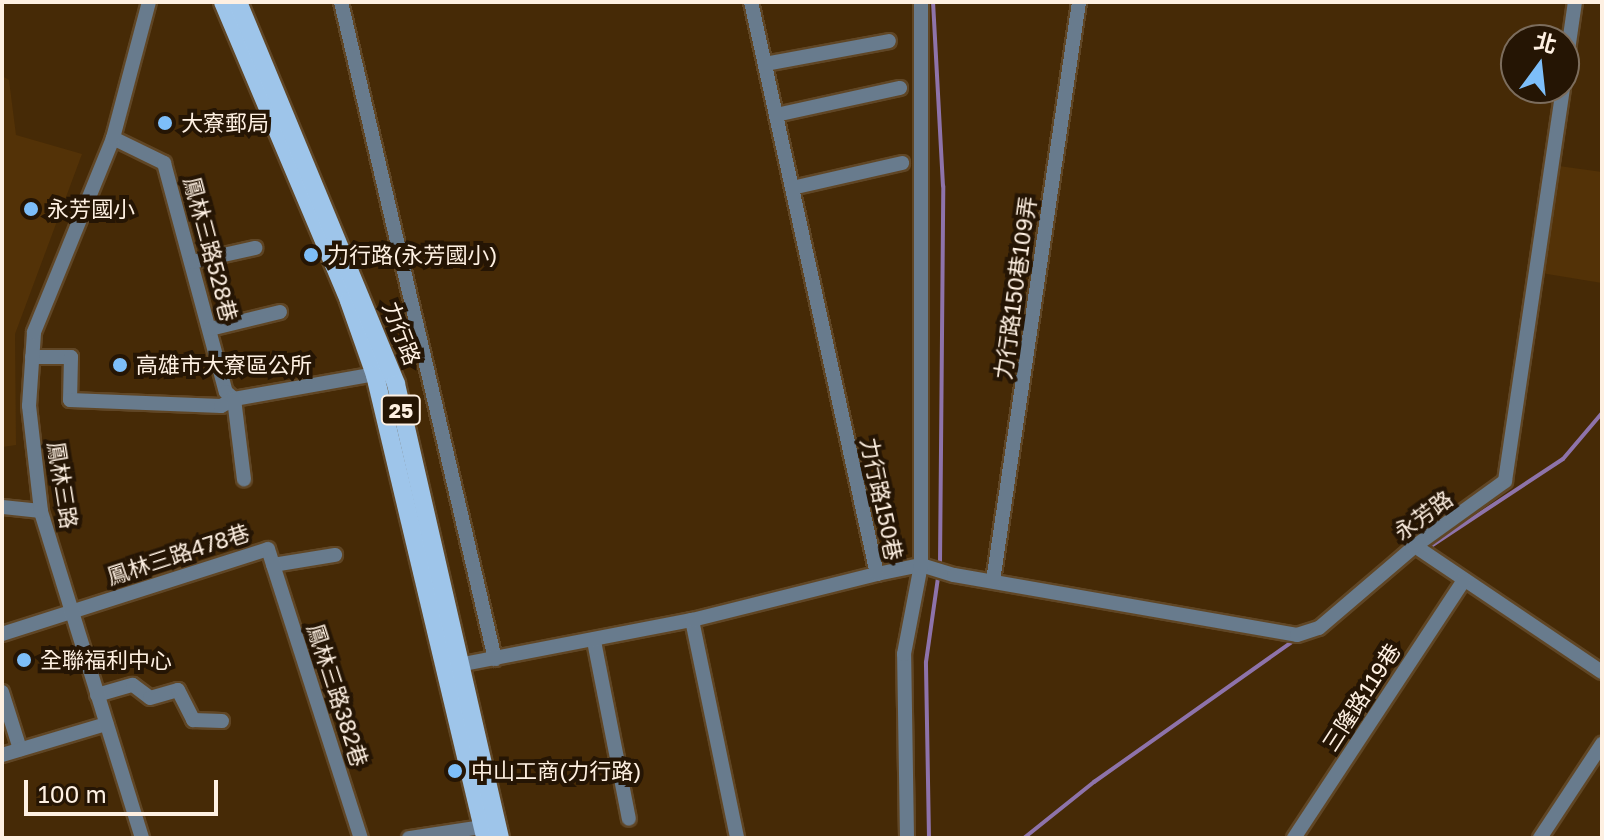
<!DOCTYPE html>
<html>
<head>
<meta charset="utf-8">
<style>
  body { margin:0 }
  #map { position:relative; width:1604px; height:840px; overflow:hidden; background:#462a06; font-family:"Golos Text","Noto Sans TC",sans-serif }
  div>[style] { position:absolute }
  [style*='--x'] { left:calc(var(--x)*1px); top:calc(var(--y)*1px); width:calc(var(--w)*1px); rotate:calc(var(--a)*1deg) }
  .built>* { inset:0; background:#533207 }
  .stream>* { height:4px; margin:-2px; padding:0 2px; transform-origin:2px; border-radius:2px; background:#8e73aa }
  .roads { filter:drop-shadow(2px 0 #604625) drop-shadow(-2px 0 #604625) drop-shadow(0 2px #604625) drop-shadow(0 -2px #604625) }
  .minor>* { height:14px; margin:-7px; padding:0 7px; transform-origin:7px; border-radius:7px; background:#687b8d }
  .major>* { height:18px; margin:-9px; padding:0 9px; transform-origin:9px; border-radius:9px; background:#9ec5ea }
  .dots>* { width:22px; height:22px; translate:-50% -50%; box-sizing:border-box; border:4px solid #251504; border-radius:50% }
  span { translate:-50% -50%; white-space:nowrap; text-align:center; line-height:1.15; -webkit-text-stroke:8px #251504; paint-order:stroke }
  .shield-label span { padding:2px 6px; background:#251504; border:2px solid; border-radius:6px; -webkit-text-stroke-width:0 }
  .shield-label { font-size:20px; color:#fef0e2; font-weight:700 }
  .poi-label { font-size:22px; color:#fef0e2 }
  .left { translate:0 -50%; text-align:left }
  .street-label { font-size:22px; color:#fef0e2 }
  .frame { position:absolute; inset:0; border:4px solid #fef0e2; pointer-events:none }
  .north { position:absolute; left:1500px; top:24px; width:80px; height:80px; box-sizing:border-box; background:#251504; border:2px solid #7c6d5d; border-radius:50%; rotate:15deg; font-size:22px; font-weight:700; line-height:32px; text-align:center; color:#fef0e2 }
  .north::after { content:''; display:block; margin:auto; width:28px; height:36px; background:#7dbef9; clip-path:polygon(50% 0,100% 100%,50% 72%,0 100%) }
  .scale { position:absolute; left:24px; top:780px; width:194px; height:36px; box-sizing:border-box; border:4px solid #fef0e2; border-top:0; padding-left:10px; font-size:24px; line-height:28px; white-space:nowrap; color:#fef0e2; -webkit-text-stroke:6px #251504; paint-order:stroke }
</style>
</head>
<body>
<div id="map">
  <div class="built">
    <i style="clip-path:polygon(2px 76px,9px 80px,16px 135px,82px 154px,15px 334px,16px 445px,2px 447px)"></i>
    <i style="clip-path:polygon(1559px 166px,1602px 172px,1602px 283px,1541px 273px)"></i>
  </div>
  <div class="stream">
    <i style="--x:1431;--y:546;--w:158;--a:-33.4"></i>
    <i style="--x:1563;--y:459;--w:60;--a:-49.7"></i>
    <i style="--x:929;--y:838;--w:176;--a:-91"></i>
    <i style="--x:926;--y:662;--w:99;--a:-81.9"></i>
    <i style="--x:940;--y:564;--w:378;--a:-89.5"></i>
    <i style="--x:943;--y:186;--w:184;--a:-93.1"></i>
    <i style="--x:1024;--y:838;--w:90;--a:-38.7"></i>
    <i style="--x:1094;--y:782;--w:247;--a:-35.3"></i>
  </div>
  <div class="roads">
    <div class="minor">
      <i style="--x:341;--y:2;--w:675;--a:76.81"></i>
      <i style="--x:765;--y:64;--w:126;--a:-10.5"></i>
      <i style="--x:1564;--y:78;--w:77;--a:-81.8"></i>
      <i style="--x:776;--y:115;--w:127;--a:-12.3"></i>
      <i style="--x:113;--y:138;--w:57;--a:26.1"></i>
      <i style="--x:164;--y:163;--w:237;--a:74.9"></i>
      <i style="--x:226;--y:392;--w:11;--a:41"></i>
      <i style="--x:792;--y:188;--w:113;--a:-12.8"></i>
      <i style="--x:192;--y:262;--w:65;--a:-12.5"></i>
      <i style="--x:210;--y:329;--w:72;--a:-13.7"></i>
      <i style="--x:32;--y:357;--w:39;--a:0"></i>
      <i style="--x:71;--y:357;--w:43;--a:91.3"></i>
      <i style="--x:70;--y:400;--w:151;--a:2.3"></i>
      <i style="--x:221;--y:406;--w:15;--a:-28"></i>
      <i style="--x:234;--y:399;--w:150;--a:-10"></i>
      <i style="--x:234;--y:399;--w:81;--a:82.9"></i>
      <i style="--x:2;--y:507;--w:39;--a:6"></i>
      <i style="--x:1415;--y:546;--w:225;--a:34"></i>
      <i style="--x:273;--y:565;--w:63;--a:-9.2"></i>
      <i style="--x:877;--y:574;--w:45;--a:-11.6"></i>
      <i style="--x:921;--y:565;--w:34;--a:17"></i>
      <i style="--x:954;--y:575;--w:348;--a:9.9"></i>
      <i style="--x:1297;--y:635;--w:23;--a:-18"></i>
      <i style="--x:1319;--y:628;--w:126;--a:-40.5"></i>
      <i style="--x:1415;--y:546;--w:111;--a:-35.8"></i>
      <i style="--x:1505;--y:481;--w:397;--a:-81.6"></i>
      <i style="--x:993;--y:581;--w:585;--a:-81.55"></i>
      <i style="--x:692;--y:620;--w:223;--a:78.3"></i>
      <i style="--x:2;--y:634;--w:279;--a:-17.7"></i>
      <i style="--x:268;--y:549;--w:304;--a:72.2"></i>
      <i style="--x:594;--y:641;--w:181;--a:78.9"></i>
      <i style="--x:453;--y:666;--w:243;--a:-10.9"></i>
      <i style="--x:692;--y:620;--w:191;--a:-14"></i>
      <i style="--x:877;--y:574;--w:586;--a:-102.42"></i>
      <i style="--x:2;--y:692;--w:60;--a:72.5"></i>
      <i style="--x:97;--y:695;--w:37;--a:-16"></i>
      <i style="--x:133;--y:685;--w:21;--a:37"></i>
      <i style="--x:150;--y:698;--w:29;--a:-16"></i>
      <i style="--x:178;--y:690;--w:34;--a:63"></i>
      <i style="--x:193;--y:720;--w:29;--a:2"></i>
      <i style="--x:2;--y:755;--w:109;--a:-16.6"></i>
      <i style="--x:142;--y:838;--w:342;--a:-107.2"></i>
      <i style="--x:41;--y:511;--w:106;--a:-96.5"></i>
      <i style="--x:29;--y:406;--w:74;--a:-86.1"></i>
      <i style="--x:34;--y:332;--w:209;--a:-67.8"></i>
      <i style="--x:113;--y:138;--w:141;--a:-75.2"></i>
      <i style="--x:409;--y:838;--w:74;--a:-8.6"></i>
      <i style="--x:907;--y:838;--w:184;--a:-90.9"></i>
      <i style="--x:904;--y:654;--w:91;--a:-79.2"></i>
      <i style="--x:921;--y:565;--w:563;--a:-90"></i>
      <i style="--x:1294;--y:838;--w:309;--a:-56.6"></i>
      <i style="--x:1540;--y:838;--w:113;--a:-56.6"></i>
    </div>
    <div class="major">
      <i style="--x:223;--y:2;--w:324;--a:67.1"></i>
      <i style="--x:349;--y:301;--w:78;--a:70.6"></i>
      <i style="--x:375;--y:375;--w:476;--a:76.6"></i>
      <i style="--x:238;--y:2;--w:413;--a:67.5"></i>
      <i style="--x:396;--y:384;--w:466;--a:77.1"></i>
    </div>
  </div>
  <div class="dots">
    <i style="left:165px;top:123px;background:#7dbef9"></i>
    <i style="left:31px;top:209px;background:#7dbef9"></i>
    <i style="left:311px;top:255px;background:#7dbef9"></i>
    <i style="left:120px;top:365px;background:#7dbef9"></i>
    <i style="left:24px;top:660px;background:#7dbef9"></i>
    <i style="left:455px;top:771px;background:#7dbef9"></i>
  </div>
  <div class="shield-label">
    <span style="left:401px;top:410px">25</span>
  </div>
  <div class="poi-label">
    <span class="left" style="left:181px;top:123px">大寮郵局</span>
    <span class="left" style="left:47px;top:209px">永芳國小</span>
    <span class="left" style="left:327px;top:255px">力行路(永芳國小)</span>
    <span class="left" style="left:136px;top:365px">高雄市大寮區公所</span>
    <span class="left" style="left:40px;top:660px">全聯福利中心</span>
    <span class="left" style="left:471px;top:771px">中山工商(力行路)</span>
  </div>
  <div class="street-label">
    <span style="left:211px;top:249px;rotate:75deg">鳳林三路528巷</span>
    <span style="left:1015px;top:288px;rotate:-82deg">力行路150巷109弄</span>
    <span style="left:402px;top:333px;rotate:69deg">力行路</span>
    <span style="left:63px;top:485px;rotate:81deg">鳳林三路</span>
    <span style="left:882px;top:499px;rotate:78deg">力行路150巷</span>
    <span style="left:1423px;top:515px;rotate:-36deg">永芳路</span>
    <span style="left:178px;top:554px;rotate:-18deg">鳳林三路478巷</span>
    <span style="left:338px;top:695px;rotate:72deg">鳳林三路382巷</span>
    <span style="left:1361px;top:697px;rotate:-57deg">三隆路119巷</span>
  </div>
  <div class="frame"></div>
  <div class="north">北</div>
  <div class="scale">100 m</div>
</div>
</body>
</html>
